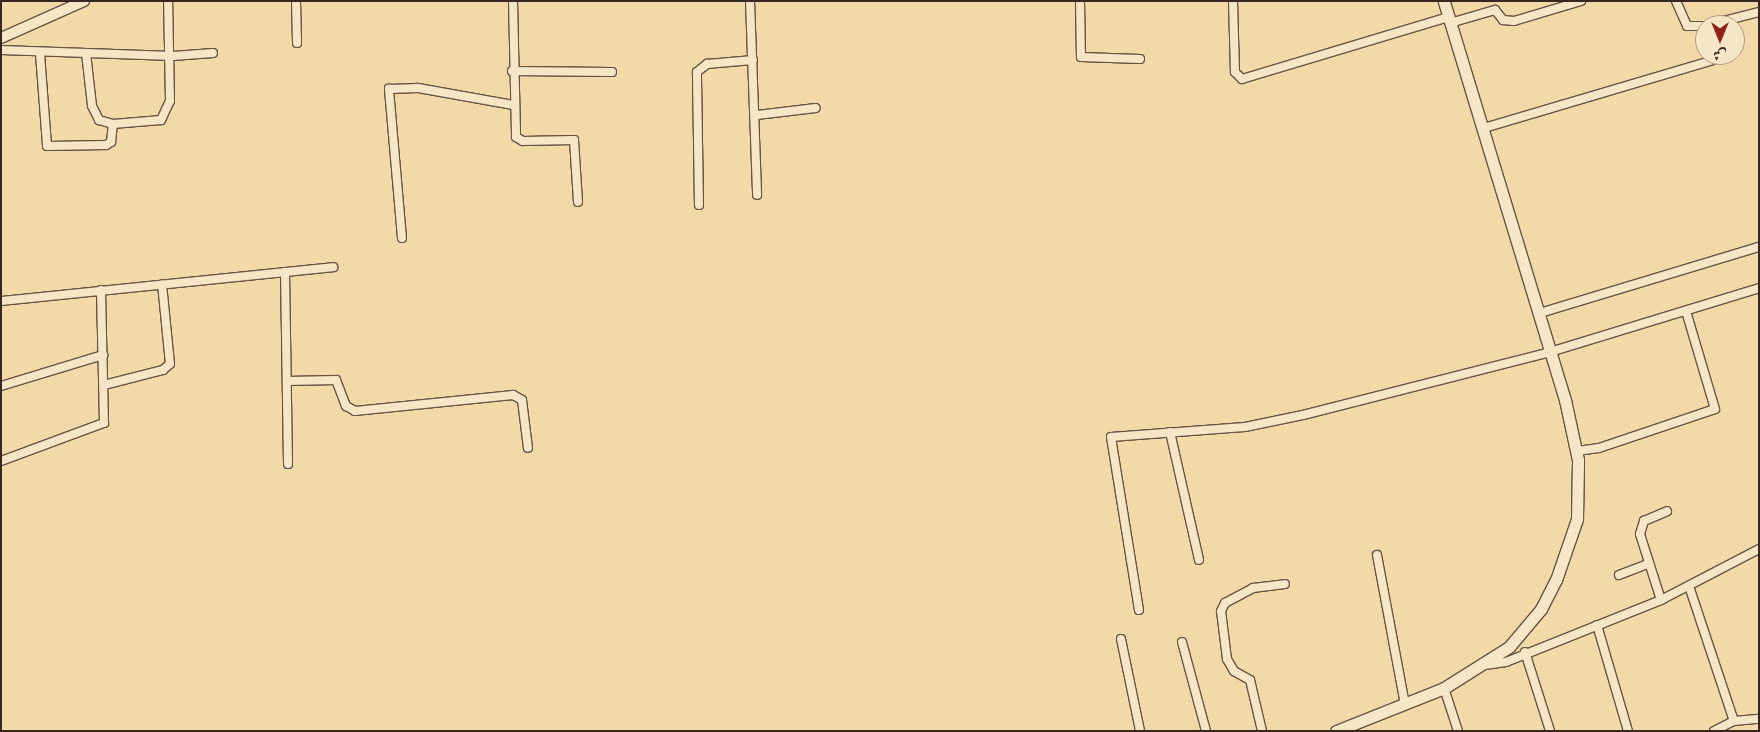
<!DOCTYPE html>
<html>
<head>
<meta charset="utf-8">
<style>
  body { margin:0 }
  #map { position:relative; width:1760px; height:732px; overflow:hidden; background:#f2d9a8; font-family:"IM FELL French Canon",Amiri,serif }
  div>[style] { position:absolute }
  [style*='--x'] { left:calc(var(--x)*1px); top:calc(var(--y)*1px); width:calc(var(--w)*1px); rotate:calc(var(--a)*1deg) }
  .roads { filter:drop-shadow(1px 0 #665443) drop-shadow(-1px 0 #665443) drop-shadow(0 1px #665443) drop-shadow(0 -1px #665443) }
  .minor>* { height:8px; margin:-4px; padding:0 4px; transform-origin:4px; border-radius:4px; background:#f7e6c6 }
  .tertiary>* { height:10px; margin:-5px; padding:0 5px; transform-origin:5px; border-radius:5px; background:#f7e6c6 }
  .secondary>* { height:11px; margin:-5.5px; padding:0 5.5px; transform-origin:5.5px; border-radius:5.5px; background:#f7e6c6 }
  span { translate:-50% -50%; white-space:nowrap; text-align:center; line-height:1.15; -webkit-text-stroke:4px #f7e6c6; paint-order:stroke }
  .frame { position:absolute; inset:0; border:2px solid #382721; pointer-events:none }
  .north { position:absolute; left:1695px; top:15px; width:50px; height:50px; box-sizing:border-box; background:#f7e6c6; border:1px solid #ab9a84; border-radius:50%; rotate:180deg; font-size:14px; font-weight:700; line-height:20px; text-align:center; color:#382721 }
  .north::after { content:''; display:block; margin:auto; width:18px; height:22px; background:#8f2418; clip-path:polygon(50% 0,100% 100%,50% 72%,0 100%) }
</style>
</head>
<body>
<div id="map">
  <div class="roads">
    <div class="minor">
      <i style="--x:296;--y:1;--w:42;--a:88.6"></i>
      <i style="--x:513;--y:1;--w:136;--a:88.7"></i>
      <i style="--x:516;--y:137;--w:8;--a:30"></i>
      <i style="--x:523;--y:141;--w:51;--a:-1.1"></i>
      <i style="--x:574;--y:140;--w:62;--a:86.3"></i>
      <i style="--x:750;--y:1;--w:194;--a:87.9"></i>
      <i style="--x:1080;--y:1;--w:56;--a:89"></i>
      <i style="--x:1081;--y:57;--w:59;--a:1.9"></i>
      <i style="--x:1233;--y:1;--w:71;--a:88.4"></i>
      <i style="--x:1235;--y:72;--w:10;--a:45"></i>
      <i style="--x:1242;--y:79;--w:216;--a:-16.7"></i>
      <i style="--x:1676;--y:1;--w:27;--a:66"></i>
      <i style="--x:1687;--y:26;--w:18;--a:0"></i>
      <i style="--x:1450;--y:23;--w:47;--a:-16.1"></i>
      <i style="--x:1495;--y:10;--w:13;--a:51"></i>
      <i style="--x:1503;--y:20;--w:11;--a:5"></i>
      <i style="--x:1514;--y:21;--w:70;--a:-16.6"></i>
      <i style="--x:1708;--y:25;--w:53;--a:-14.3"></i>
      <i style="--x:1;--y:50;--w:172;--a:2"></i>
      <i style="--x:173;--y:56;--w:40;--a:-4.3"></i>
      <i style="--x:86;--y:53;--w:53;--a:83.5"></i>
      <i style="--x:92;--y:106;--w:16;--a:63"></i>
      <i style="--x:99;--y:120;--w:15;--a:16"></i>
      <i style="--x:113;--y:124;--w:48;--a:-4.8"></i>
      <i style="--x:161;--y:120;--w:21;--a:-65"></i>
      <i style="--x:170;--y:101;--w:100;--a:-91.1"></i>
      <i style="--x:40;--y:54;--w:92;--a:85.6"></i>
      <i style="--x:47;--y:146;--w:59;--a:-1"></i>
      <i style="--x:106;--y:145;--w:6;--a:-31"></i>
      <i style="--x:111;--y:142;--w:18;--a:-84"></i>
      <i style="--x:512;--y:71;--w:100;--a:0.6"></i>
      <i style="--x:757;--y:115;--w:59;--a:-6.8"></i>
      <i style="--x:1484;--y:128;--w:239;--a:-16.5"></i>
      <i style="--x:699;--y:205;--w:133;--a:-90.9"></i>
      <i style="--x:697;--y:72;--w:13;--a:-39"></i>
      <i style="--x:707;--y:64;--w:46;--a:-5"></i>
      <i style="--x:402;--y:238;--w:150;--a:-95"></i>
      <i style="--x:389;--y:89;--w:29;--a:-2"></i>
      <i style="--x:418;--y:88;--w:97;--a:10.1"></i>
      <i style="--x:285;--y:272;--w:192;--a:89.1"></i>
      <i style="--x:1;--y:301;--w:334;--a:-5.8"></i>
      <i style="--x:1540;--y:313;--w:229;--a:-16.8"></i>
      <i style="--x:287;--y:381;--w:49;--a:-1.2"></i>
      <i style="--x:336;--y:380;--w:28;--a:69"></i>
      <i style="--x:346;--y:406;--w:10;--a:29"></i>
      <i style="--x:355;--y:411;--w:159;--a:-5.8"></i>
      <i style="--x:513;--y:395;--w:10;--a:29"></i>
      <i style="--x:522;--y:400;--w:48;--a:82.9"></i>
      <i style="--x:104;--y:385;--w:61;--a:-14.3"></i>
      <i style="--x:163;--y:370;--w:9;--a:-41"></i>
      <i style="--x:170;--y:364;--w:80;--a:-95.7"></i>
      <i style="--x:1;--y:386;--w:107;--a:-16.9"></i>
      <i style="--x:1170;--y:432;--w:131;--a:77.2"></i>
      <i style="--x:1577;--y:451;--w:22;--a:-8"></i>
      <i style="--x:1599;--y:448;--w:122;--a:-18.6"></i>
      <i style="--x:1715;--y:409;--w:102;--a:-106.5"></i>
      <i style="--x:1;--y:461;--w:110;--a:-20.3"></i>
      <i style="--x:104;--y:423;--w:133;--a:-91.3"></i>
      <i style="--x:1377;--y:555;--w:152;--a:79.4"></i>
      <i style="--x:1619;--y:575;--w:31;--a:-21"></i>
      <i style="--x:1689;--y:586;--w:142;--a:71.6"></i>
      <i style="--x:1661;--y:600;--w:69;--a:-107.7"></i>
      <i style="--x:1640;--y:534;--w:14;--a:-73"></i>
      <i style="--x:1644;--y:521;--w:25;--a:-23"></i>
      <i style="--x:1139;--y:610;--w:175;--a:-99.2"></i>
      <i style="--x:1111;--y:437;--w:134;--a:-4.3"></i>
      <i style="--x:1245;--y:427;--w:59;--a:-11.7"></i>
      <i style="--x:1303;--y:415;--w:255;--a:-14.3"></i>
      <i style="--x:1550;--y:352;--w:219;--a:-17"></i>
      <i style="--x:1597;--y:625;--w:110;--a:73.7"></i>
      <i style="--x:1121;--y:639;--w:94;--a:78.3"></i>
      <i style="--x:1182;--y:642;--w:92;--a:74.9"></i>
      <i style="--x:1525;--y:652;--w:83;--a:72.4"></i>
      <i style="--x:1485;--y:665;--w:21;--a:-8"></i>
      <i style="--x:1506;--y:662;--w:167;--a:-21.8"></i>
      <i style="--x:1661;--y:600;--w:110;--a:-27.5"></i>
      <i style="--x:1444;--y:688;--w:45;--a:72"></i>
      <i style="--x:1262;--y:731;--w:52;--a:-103.2"></i>
      <i style="--x:1250;--y:680;--w:18;--a:-151"></i>
      <i style="--x:1234;--y:671;--w:14;--a:-120"></i>
      <i style="--x:1227;--y:659;--w:48;--a:-97.1"></i>
      <i style="--x:1221;--y:611;--w:9;--a:-63"></i>
      <i style="--x:1225;--y:603;--w:32;--a:-28"></i>
      <i style="--x:1253;--y:588;--w:32;--a:-7"></i>
      <i style="--x:1714;--y:731;--w:22;--a:-27"></i>
      <i style="--x:1734;--y:721;--w:25;--a:-5"></i>
    </div>
    <div class="tertiary">
      <i style="--x:1;--y:38;--w:91;--a:-24"></i>
    </div>
    <div class="secondary">
      <i style="--x:1336;--y:731;--w:116;--a:-21.7"></i>
      <i style="--x:1444;--y:688;--w:77;--a:-32.2"></i>
      <i style="--x:1509;--y:647;--w:50;--a:-49.9"></i>
      <i style="--x:1541;--y:609;--w:33;--a:-63"></i>
      <i style="--x:1556;--y:580;--w:65;--a:-71"></i>
      <i style="--x:1577;--y:519;--w:59;--a:-89"></i>
      <i style="--x:1578;--y:460;--w:61;--a:-102.2"></i>
      <i style="--x:1565;--y:400;--w:417;--a:-106.9"></i>
    </div>
  </div>
  <div class="frame"></div>
  <div class="north">ش</div>
</div>
</body>
</html>
